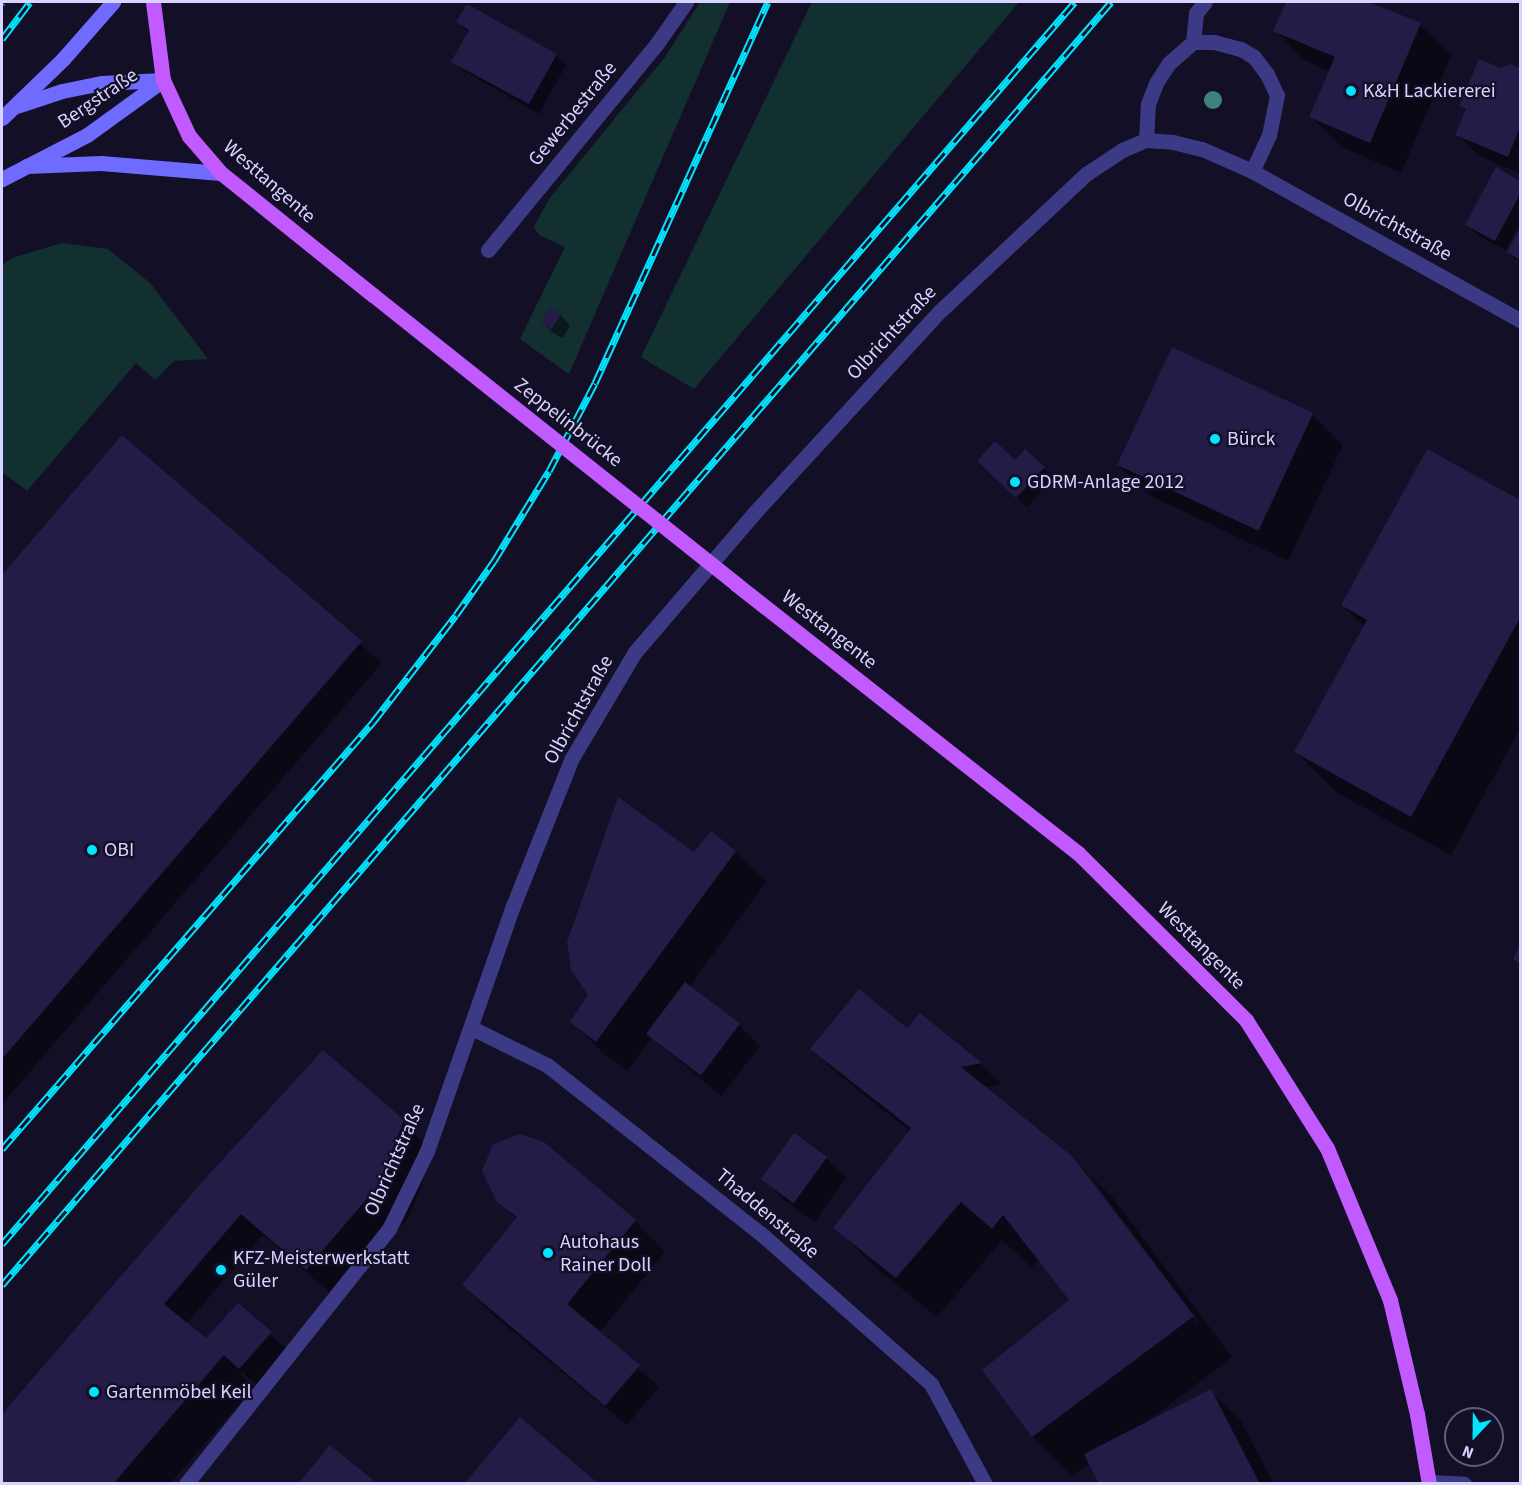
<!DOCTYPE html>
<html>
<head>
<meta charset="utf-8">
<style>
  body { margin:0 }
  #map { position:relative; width:1522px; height:1485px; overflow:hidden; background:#130f26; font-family:"Source Sans 3",sans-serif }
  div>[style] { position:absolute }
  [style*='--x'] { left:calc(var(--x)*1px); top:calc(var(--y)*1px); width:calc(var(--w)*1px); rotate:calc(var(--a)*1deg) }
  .green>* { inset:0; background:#12302f }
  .shadow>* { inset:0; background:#0007 }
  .building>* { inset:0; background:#241b47; transform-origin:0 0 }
  .lane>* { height:15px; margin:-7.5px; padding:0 7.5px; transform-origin:7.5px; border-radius:7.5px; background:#3d3a85 }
  .street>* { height:15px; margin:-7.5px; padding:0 7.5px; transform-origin:7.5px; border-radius:7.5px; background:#3d3a85 }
  .secondary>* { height:15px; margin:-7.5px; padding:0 7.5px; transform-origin:7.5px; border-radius:7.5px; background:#6f6bff }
  .primary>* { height:15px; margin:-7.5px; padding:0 7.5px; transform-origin:7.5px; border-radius:7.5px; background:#c25bff }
  .rail>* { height:7px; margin-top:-3.5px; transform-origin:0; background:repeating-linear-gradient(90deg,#130f26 0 14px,#00e5ff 0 28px); box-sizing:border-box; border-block:2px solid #00e5ff }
  .primary-bridge>* { height:15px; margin:-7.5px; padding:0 7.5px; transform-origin:7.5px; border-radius:7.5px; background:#c25bff }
  .trees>* { width:18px; height:18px; margin:-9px; border-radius:50%; background:#3d827b }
  .dots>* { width:16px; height:16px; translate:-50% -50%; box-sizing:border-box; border:3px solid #130f26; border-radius:50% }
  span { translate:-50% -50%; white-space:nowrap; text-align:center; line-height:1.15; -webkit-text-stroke:4.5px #130f26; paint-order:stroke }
  .poi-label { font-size:20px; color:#d9d4ff }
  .left { translate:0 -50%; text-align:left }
  .street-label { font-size:20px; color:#d9d4ff }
  .frame { position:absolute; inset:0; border:3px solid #d9d4ff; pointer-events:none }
  .north { position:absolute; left:1444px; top:1407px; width:60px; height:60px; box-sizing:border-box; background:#130f26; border:2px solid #625e7d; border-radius:50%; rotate:202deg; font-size:16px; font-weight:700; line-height:24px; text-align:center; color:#d9d4ff }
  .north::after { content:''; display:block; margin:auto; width:21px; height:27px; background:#00e5ff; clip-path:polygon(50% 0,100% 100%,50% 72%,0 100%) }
</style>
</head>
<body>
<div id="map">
  <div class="green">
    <i style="clip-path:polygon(700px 2px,730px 2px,569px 374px,520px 339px,565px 247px,539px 235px,534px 227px,549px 199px,665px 57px)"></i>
    <i style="clip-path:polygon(812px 2px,1019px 2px,694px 389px,641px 357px)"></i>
    <i style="clip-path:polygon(62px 243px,108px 249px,150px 283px,208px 359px,174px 361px,155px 380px,136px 363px,27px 491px,2px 472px,2px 265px,12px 258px)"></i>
  </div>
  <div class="shadow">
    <i style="clip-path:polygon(1288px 2px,1365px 2px,1420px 25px,1451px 56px,1401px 173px,1342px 147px,1311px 117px,1330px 72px,1306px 61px,1275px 30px)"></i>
    <i style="clip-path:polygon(458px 22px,556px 55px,566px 65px,539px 114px,464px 71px,453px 61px,469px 33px)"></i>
    <i style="clip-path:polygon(1510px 66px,1520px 70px,1520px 174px,1478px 155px,1457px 134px,1466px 111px,1461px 106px)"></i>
    <i style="clip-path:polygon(1496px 169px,1520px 183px,1520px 223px,1506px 250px,1477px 235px,1467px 225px)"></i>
    <i style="clip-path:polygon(1520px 231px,1520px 263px,1509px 252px)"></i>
    <i style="clip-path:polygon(560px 315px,570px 325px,563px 338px,553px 333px,543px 323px)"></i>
    <i style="clip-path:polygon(1312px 415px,1343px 445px,1288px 561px,1149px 495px,1118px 465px)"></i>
    <i style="clip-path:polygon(122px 437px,382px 663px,2px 1104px,2px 577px)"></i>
    <i style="clip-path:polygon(1427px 451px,1520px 502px,1520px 729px,1451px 855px,1336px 792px,1296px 752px,1365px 627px,1342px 605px)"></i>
    <i style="clip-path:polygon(1015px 463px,1044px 468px,1054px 478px,1027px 507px,989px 471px)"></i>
    <i style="clip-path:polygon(735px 852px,766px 882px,689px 987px,739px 1025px,760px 1046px,721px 1096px,652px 1038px,627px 1071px,603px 1053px,572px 1022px,695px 854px)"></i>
    <i style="clip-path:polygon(evenodd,920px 1015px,981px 1064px,1001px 1084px,984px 1087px,1072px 1158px,1113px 1198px,1232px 1357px,1143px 1425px,1210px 1391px,1241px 1421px,1274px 1484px,1101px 1484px,1090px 1463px,1073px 1476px,1033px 1436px,1071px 1301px,1039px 1259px,1032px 1267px,1002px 1240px,937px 1317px,875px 1267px,835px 1227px,911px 1132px,833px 1070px,812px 1049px,908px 1030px,920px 1015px,1086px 1175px,1089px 1175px,1199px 1322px,1197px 1323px,1086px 1175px)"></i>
    <i style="clip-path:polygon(403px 1122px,434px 1153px,408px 1218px,338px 1300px,263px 1235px,186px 1324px,216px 1350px,238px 1305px,292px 1354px,261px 1389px,242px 1372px,240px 1374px,254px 1387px,170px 1484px,2px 1484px,2px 1417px,204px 1182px)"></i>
    <i style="clip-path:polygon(826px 1158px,846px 1178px,815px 1222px,784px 1200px,763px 1179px)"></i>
    <i style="clip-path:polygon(498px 1201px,635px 1221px,665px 1252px,599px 1333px,659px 1387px,627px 1425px,494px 1316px,464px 1285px,517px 1219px)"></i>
  </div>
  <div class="building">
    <i style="clip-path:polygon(1286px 2px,1369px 2px,1421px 23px,1370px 143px,1309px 117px,1335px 57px,1273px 31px)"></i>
    <i style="clip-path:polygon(467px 4px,557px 54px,529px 104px,451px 62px,469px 30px,456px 22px)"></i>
    <i style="clip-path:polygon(1479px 59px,1501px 68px,1510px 64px,1520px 68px,1520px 127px,1508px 157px,1455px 135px,1466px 109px,1459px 106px)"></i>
    <i style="clip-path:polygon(1496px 167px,1520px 181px,1520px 194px,1495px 241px,1465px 225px)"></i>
    <i style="clip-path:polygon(1520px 228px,1520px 260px,1507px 252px)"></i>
    <i style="left:550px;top:307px;width:13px;height:18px;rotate:32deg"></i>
    <i style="left:1172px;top:347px;width:156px;height:130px;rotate:25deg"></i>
    <i style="clip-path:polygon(122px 435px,362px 641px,2px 1059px,2px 575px)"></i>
    <i style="clip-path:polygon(995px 441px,1015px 460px,1025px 449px,1045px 467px,1016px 498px,977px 461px)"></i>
    <i style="clip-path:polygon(1427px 449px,1520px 500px,1520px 618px,1411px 817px,1294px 752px,1367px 620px,1341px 605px)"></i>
    <i style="clip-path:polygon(618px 797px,694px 852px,711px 831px,736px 851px,596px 1042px,570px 1022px,588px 995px,571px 970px,567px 942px)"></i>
    <i style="clip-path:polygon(1520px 945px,1520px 963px,1513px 959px)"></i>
    <i style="left:685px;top:982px;width:69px;height:65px;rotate:37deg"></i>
    <i style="clip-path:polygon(859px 989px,907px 1028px,920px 1013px,982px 1063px,961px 1067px,1073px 1157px,1194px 1316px,1032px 1437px,982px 1370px,1069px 1300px,1003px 1215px,992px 1229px,961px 1202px,896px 1278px,833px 1228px,911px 1128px,810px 1049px)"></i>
    <i style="clip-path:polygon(323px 1050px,404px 1120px,377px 1187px,306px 1270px,241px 1214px,164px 1304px,206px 1338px,238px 1303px,272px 1332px,239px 1369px,224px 1355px,113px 1484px,2px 1484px,2px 1414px,203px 1181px)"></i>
    <i style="left:794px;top:1133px;width:41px;height:57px;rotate:36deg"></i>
    <i style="clip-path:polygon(520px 1134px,544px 1142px,636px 1220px,567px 1304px,640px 1365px,605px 1406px,462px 1285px,517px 1217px,497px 1202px,482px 1171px,493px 1144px)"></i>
    <i style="clip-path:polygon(1211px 1389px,1260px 1484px,1099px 1484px,1084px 1454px)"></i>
    <i style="clip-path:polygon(520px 1417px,599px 1484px,464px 1484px)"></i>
    <i style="clip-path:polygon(330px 1445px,373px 1480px,370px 1484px,298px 1484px)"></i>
  </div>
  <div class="lane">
    <i style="--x:1193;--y:42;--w:29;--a:-84"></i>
    <i style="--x:1196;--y:13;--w:14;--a:-51"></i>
  </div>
  <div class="street">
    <i style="--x:1146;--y:140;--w:36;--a:-87"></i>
    <i style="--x:1148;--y:104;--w:22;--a:-69"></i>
    <i style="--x:1156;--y:83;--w:24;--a:-57"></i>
    <i style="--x:1169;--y:63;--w:32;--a:-41"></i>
    <i style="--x:1193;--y:42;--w:21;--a:0"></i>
    <i style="--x:1214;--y:42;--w:28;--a:15"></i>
    <i style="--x:1241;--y:49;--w:15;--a:32"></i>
    <i style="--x:1254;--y:57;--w:21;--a:53"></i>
    <i style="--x:1267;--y:74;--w:23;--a:65"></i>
    <i style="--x:1277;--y:95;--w:41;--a:101.3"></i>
    <i style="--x:1269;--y:135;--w:40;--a:115"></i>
    <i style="--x:488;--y:250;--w:269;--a:-50.7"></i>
    <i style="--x:658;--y:42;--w:49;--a:-55"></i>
    <i style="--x:472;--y:1028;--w:84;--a:26.3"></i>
    <i style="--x:547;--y:1065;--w:271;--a:38.3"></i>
    <i style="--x:760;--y:1233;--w:228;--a:41.4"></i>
    <i style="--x:931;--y:1384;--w:114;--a:61.6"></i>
    <i style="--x:1429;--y:1482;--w:35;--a:3"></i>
    <i style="--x:186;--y:1484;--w:326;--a:-51.5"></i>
    <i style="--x:389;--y:1229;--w:87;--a:-64"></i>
    <i style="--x:427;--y:1151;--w:260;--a:-70.7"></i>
    <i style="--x:513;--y:906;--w:159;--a:-68.3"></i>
    <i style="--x:572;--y:758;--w:123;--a:-59.3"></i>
    <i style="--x:635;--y:652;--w:184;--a:-49.4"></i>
    <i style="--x:755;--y:512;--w:272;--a:-47.4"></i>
    <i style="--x:939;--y:312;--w:202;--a:-43.2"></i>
    <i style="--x:1086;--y:174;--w:43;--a:-33.7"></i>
    <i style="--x:1122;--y:150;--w:26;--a:-23"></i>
    <i style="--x:1146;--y:140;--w:27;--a:4"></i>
    <i style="--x:1173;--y:142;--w:30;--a:14"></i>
    <i style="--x:1202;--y:149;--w:55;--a:23.7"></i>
    <i style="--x:1252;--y:171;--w:307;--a:29.1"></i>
  </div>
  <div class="secondary">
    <i style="--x:17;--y:106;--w:47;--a:-18.4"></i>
    <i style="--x:62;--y:91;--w:41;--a:-11.3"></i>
    <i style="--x:102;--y:83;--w:61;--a:-2.8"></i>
    <i style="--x:2;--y:118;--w:85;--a:-44"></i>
    <i style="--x:63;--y:59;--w:76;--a:-48.7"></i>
    <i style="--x:26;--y:166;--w:75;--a:-2.3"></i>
    <i style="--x:101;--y:163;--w:120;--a:4.8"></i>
    <i style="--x:2;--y:179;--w:96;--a:-27.4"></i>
    <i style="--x:87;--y:135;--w:94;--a:-35.9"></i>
  </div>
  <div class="primary">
    <i style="--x:153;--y:2;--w:79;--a:82.7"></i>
    <i style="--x:163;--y:80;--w:62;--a:65.1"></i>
    <i style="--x:189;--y:136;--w:49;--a:49.1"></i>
    <i style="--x:221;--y:173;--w:195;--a:38.8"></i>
    <i style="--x:736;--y:584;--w:435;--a:38.2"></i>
    <i style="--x:1078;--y:853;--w:237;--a:44.8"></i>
    <i style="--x:1246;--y:1020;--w:151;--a:57.7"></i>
    <i style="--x:1327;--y:1148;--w:165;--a:67.5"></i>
    <i style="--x:1390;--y:1300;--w:117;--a:76.7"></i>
    <i style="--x:1417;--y:1414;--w:71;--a:80.3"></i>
  </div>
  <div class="rail">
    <i style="--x:2;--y:3;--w:1;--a:-45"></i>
    <i style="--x:2;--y:39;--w:46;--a:-52.9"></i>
    <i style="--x:2;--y:1149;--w:566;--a:-49.01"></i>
    <i style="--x:373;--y:722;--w:135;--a:-52.2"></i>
    <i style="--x:456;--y:615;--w:66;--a:-54.9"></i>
    <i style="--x:494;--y:561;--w:105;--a:-58.6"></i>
    <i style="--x:549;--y:471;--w:99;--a:-62.4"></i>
    <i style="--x:595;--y:383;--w:418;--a:-65.6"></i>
    <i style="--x:2;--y:1244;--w:1641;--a:-49.18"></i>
    <i style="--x:2;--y:1285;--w:1696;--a:-49.16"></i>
  </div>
  <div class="primary-bridge">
    <i style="--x:373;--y:295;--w:464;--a:38.5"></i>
  </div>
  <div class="trees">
    <i style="left:1213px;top:100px"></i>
  </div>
  <div class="dots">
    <i style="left:1351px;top:91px;background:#00e5ff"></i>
    <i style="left:1215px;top:439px;background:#00e5ff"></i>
    <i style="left:1015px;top:482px;background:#00e5ff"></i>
    <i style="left:92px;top:850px;background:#00e5ff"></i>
    <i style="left:548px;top:1253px;background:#00e5ff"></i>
    <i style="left:221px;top:1270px;background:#00e5ff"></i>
    <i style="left:94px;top:1392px;background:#00e5ff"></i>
  </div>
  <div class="poi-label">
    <span class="left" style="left:1363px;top:91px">K&amp;H Lackiererei</span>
    <span class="left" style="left:1227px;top:439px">Bürck</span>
    <span class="left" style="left:1027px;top:482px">GDRM-Anlage 2012</span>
    <span class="left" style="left:104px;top:850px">OBI</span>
    <span class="left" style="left:560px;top:1254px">Autohaus<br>Rainer Doll</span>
    <span class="left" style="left:233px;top:1270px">KFZ-Meisterwerkstatt<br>Güler</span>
    <span class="left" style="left:106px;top:1392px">Gartenmöbel Keil</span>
  </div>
  <div class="street-label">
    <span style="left:98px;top:99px;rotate:-34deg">Bergstraße</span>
    <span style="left:573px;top:114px;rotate:-51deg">Gewerbestraße</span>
    <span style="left:269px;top:182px;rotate:41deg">Westtangente</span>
    <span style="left:1397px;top:227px;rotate:29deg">Olbrichtstraße</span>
    <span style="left:892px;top:333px;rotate:-47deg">Olbrichtstraße</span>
    <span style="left:568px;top:423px;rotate:38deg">Zeppelinbrücke</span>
    <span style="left:829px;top:630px;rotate:38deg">Westtangente</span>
    <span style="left:579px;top:710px;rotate:-61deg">Olbrichtstraße</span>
    <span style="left:1201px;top:946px;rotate:45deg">Westtangente</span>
    <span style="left:395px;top:1160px;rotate:-66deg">Olbrichtstraße</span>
    <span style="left:767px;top:1214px;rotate:40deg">Thaddenstraße</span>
  </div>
  <div class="frame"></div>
  <div class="north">N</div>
</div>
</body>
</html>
